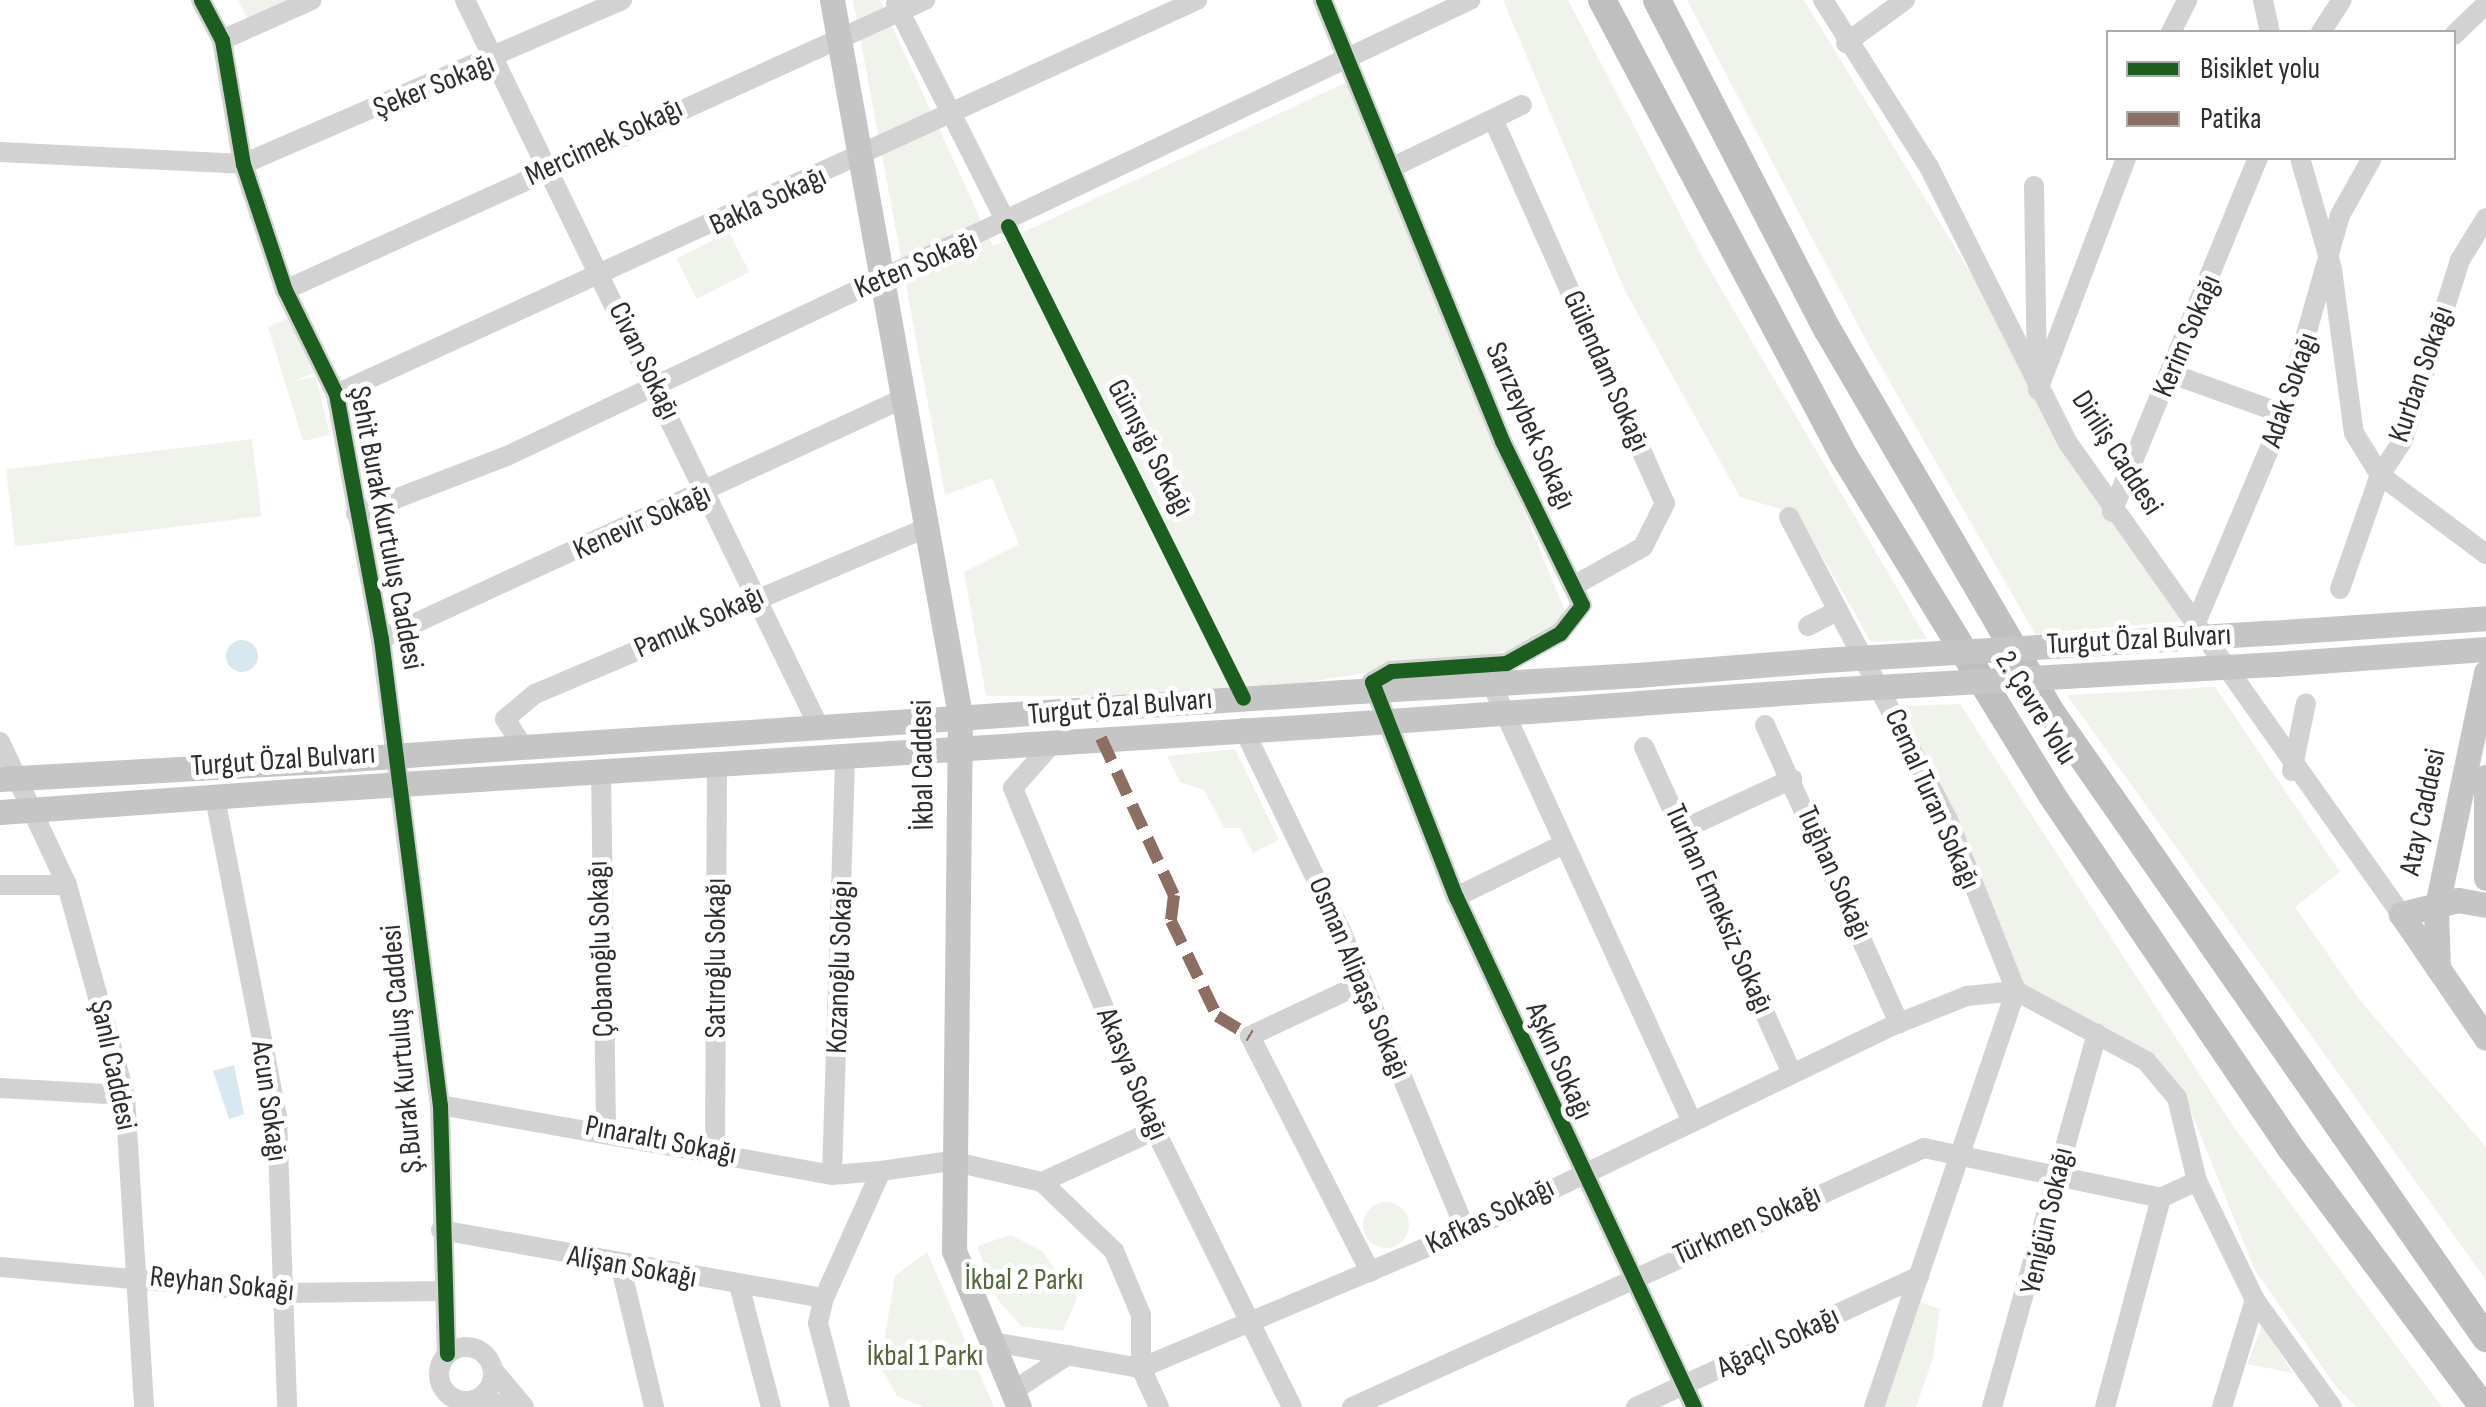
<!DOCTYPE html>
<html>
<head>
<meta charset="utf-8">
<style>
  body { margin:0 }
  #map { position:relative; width:2486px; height:1407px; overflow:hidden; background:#fff; font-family:"Sofia Sans Condensed",sans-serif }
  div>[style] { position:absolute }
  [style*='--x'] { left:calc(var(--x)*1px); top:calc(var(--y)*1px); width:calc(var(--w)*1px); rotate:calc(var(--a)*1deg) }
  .green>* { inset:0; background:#f0f3eb; transform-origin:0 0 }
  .round { border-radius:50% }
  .water>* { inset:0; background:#d8e8f0 }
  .minor>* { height:20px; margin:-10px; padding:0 10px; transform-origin:10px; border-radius:10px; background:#d2d2d2 }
  .minor>.ring { margin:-10px; padding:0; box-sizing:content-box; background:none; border:20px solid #d2d2d2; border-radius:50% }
  .major>* { height:25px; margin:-12.5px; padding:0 12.5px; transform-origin:12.5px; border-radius:12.5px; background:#c5c5c5 }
  .highway>* { height:28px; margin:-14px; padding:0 14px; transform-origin:14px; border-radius:14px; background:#bfbfbf }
  .major-bridge>* { height:25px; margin:-12.5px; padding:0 12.5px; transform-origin:12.5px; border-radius:12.5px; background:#c5c5c5 }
  .quiet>* { height:12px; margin-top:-6px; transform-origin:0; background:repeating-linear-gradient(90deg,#8d6e63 0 25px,transparent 0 37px) }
  .cycleway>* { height:15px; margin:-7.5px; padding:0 7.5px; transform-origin:7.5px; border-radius:7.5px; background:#1b5e20 }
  span { translate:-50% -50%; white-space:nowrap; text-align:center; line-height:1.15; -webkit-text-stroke:10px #fff; paint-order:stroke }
  .street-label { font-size:30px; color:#2d2d2d }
  .park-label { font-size:30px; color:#53663c }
  .legend { position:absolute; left:2106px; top:30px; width:350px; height:130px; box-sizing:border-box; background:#fff; border:2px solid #ababab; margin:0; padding:12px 18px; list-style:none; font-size:30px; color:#2d2d2d }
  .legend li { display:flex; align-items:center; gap:20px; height:50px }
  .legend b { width:50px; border:2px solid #ababab }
</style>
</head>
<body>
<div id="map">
  <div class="green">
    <i style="clip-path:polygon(238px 0,289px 0,248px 20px)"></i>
    <i style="clip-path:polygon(853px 0,880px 0,993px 246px,1347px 82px,1568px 618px,1522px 649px,1217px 696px,986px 696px,964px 572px,1019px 544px,992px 478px,945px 495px)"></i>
    <i style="clip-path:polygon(1503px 0,1568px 0,1703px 258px,1927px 639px,1871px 642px,1798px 514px,1740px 497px,1625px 291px)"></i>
    <i style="clip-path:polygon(1687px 0,1804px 0,2183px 621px,2035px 634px,1868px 344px)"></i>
    <i style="left:729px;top:232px;width:45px;height:59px;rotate:63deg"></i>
    <i style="clip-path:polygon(293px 316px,316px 372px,294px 381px,316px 377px,330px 435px,303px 441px,268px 327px)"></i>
    <i style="left:252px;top:439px;width:78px;height:248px;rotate:83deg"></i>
    <i style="clip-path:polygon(2215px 687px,2340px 872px,2295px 907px,2359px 999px,2486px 1147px,2486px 1280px,2067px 695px)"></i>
    <i style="clip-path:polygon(1960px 704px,2233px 1126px,2442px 1407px,2357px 1407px,2336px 1387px,2255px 1270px,2185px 1097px,2021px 994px,1903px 706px)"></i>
    <i style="clip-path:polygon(1235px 749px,1279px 840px,1253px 853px,1240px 828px,1224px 828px,1204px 790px,1180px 782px,1167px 756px)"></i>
    <i class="round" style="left:1363px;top:1202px;width:46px;height:46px"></i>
    <i style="clip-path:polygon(1011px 1235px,1042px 1251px,1077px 1298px,1063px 1331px,1021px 1326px,998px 1300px,977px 1246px)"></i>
    <i style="clip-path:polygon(927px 1252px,994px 1407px,924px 1407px,897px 1396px,880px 1366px,895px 1276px)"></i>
    <i style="clip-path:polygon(1917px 1301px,1940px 1309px,1933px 1358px,1916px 1407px,1883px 1407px)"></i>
    <i style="clip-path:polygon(2262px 1326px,2293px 1373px,2247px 1364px)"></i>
  </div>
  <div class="water">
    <i class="round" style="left:226px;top:640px;width:32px;height:32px"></i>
    <i style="clip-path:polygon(234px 1065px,244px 1114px,229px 1119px,213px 1071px)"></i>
  </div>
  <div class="minor">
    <i style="--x:201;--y:0;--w:45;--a:62.3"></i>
    <i style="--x:222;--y:40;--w:126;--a:80.4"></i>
    <i style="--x:243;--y:164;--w:133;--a:71.6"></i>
    <i style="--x:285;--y:290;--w:116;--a:63.9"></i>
    <i style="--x:336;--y:394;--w:249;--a:79.6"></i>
    <i style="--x:381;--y:639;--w:470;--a:82.8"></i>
    <i style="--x:440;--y:1105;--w:249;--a:88.4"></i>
    <i style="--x:465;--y:0;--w:806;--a:64.04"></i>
    <i style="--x:1323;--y:0;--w:476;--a:67.9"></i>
    <i style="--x:1502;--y:441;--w:182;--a:64"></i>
    <i style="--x:1582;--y:605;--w:36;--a:128"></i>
    <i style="--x:1560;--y:633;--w:62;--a:150.9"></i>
    <i style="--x:1506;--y:663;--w:115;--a:176"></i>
    <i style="--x:1391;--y:671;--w:22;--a:150"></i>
    <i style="--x:1372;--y:682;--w:231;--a:68.7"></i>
    <i style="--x:1456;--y:897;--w:563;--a:64.98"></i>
    <i style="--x:1823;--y:0;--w:198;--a:57.6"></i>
    <i style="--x:1929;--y:167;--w:309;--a:63.3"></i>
    <i style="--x:2068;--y:443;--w:577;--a:54.74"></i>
    <i style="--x:2263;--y:0;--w:33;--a:78"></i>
    <i style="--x:896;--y:4;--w:249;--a:63.2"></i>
    <i style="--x:2171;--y:32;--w:36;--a:-63"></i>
    <i style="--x:2321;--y:32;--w:38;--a:-57"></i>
    <i style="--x:2454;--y:35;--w:45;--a:-44.1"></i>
    <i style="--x:222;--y:40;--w:98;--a:-24"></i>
    <i style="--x:1846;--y:43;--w:73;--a:-36.1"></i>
    <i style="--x:1493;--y:119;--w:421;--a:65.9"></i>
    <i style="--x:1665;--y:503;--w:49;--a:116.6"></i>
    <i style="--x:1643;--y:547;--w:80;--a:150.9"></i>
    <i style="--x:0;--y:152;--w:243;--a:2.8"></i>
    <i style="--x:243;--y:164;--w:413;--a:-23.4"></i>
    <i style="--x:2300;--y:158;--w:116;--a:73.9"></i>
    <i style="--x:2332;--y:269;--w:165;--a:82.4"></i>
    <i style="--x:2354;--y:433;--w:49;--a:58.2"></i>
    <i style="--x:2380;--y:475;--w:132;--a:36.7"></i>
    <i style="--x:1393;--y:167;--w:143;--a:-25.7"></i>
    <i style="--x:2034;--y:186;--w:197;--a:89.1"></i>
    <i style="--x:285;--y:290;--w:703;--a:-24.38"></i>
    <i style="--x:2172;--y:374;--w:119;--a:19.7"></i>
    <i style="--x:2038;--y:390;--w:248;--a:-69.2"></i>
    <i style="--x:336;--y:394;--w:947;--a:-24.59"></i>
    <i style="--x:2112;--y:512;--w:383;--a:-67.6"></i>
    <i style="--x:356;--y:514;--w:162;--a:-21"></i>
    <i style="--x:507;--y:456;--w:1066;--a:-25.34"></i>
    <i style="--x:1789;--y:517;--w:342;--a:62.3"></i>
    <i style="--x:1948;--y:820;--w:184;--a:68.3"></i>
    <i style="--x:2340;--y:589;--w:121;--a:-70.7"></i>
    <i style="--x:2380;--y:475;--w:42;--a:-56.7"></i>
    <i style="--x:2403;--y:440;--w:189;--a:-72.4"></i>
    <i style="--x:2460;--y:260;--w:49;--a:-58.2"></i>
    <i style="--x:2197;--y:620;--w:218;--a:-67.1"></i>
    <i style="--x:2282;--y:419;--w:212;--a:-74.1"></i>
    <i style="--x:2340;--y:215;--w:65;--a:-60.7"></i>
    <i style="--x:1808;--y:626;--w:31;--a:-27"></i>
    <i style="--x:381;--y:639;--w:571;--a:-24.73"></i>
    <i style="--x:1487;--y:674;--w:488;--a:65.4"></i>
    <i style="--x:1765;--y:725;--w:327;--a:65.8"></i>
    <i style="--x:1243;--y:728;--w:228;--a:64.2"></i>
    <i style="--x:1342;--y:933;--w:323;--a:67.4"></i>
    <i style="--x:0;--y:742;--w:158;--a:64.9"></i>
    <i style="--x:67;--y:885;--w:218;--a:74.6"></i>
    <i style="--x:125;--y:1095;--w:313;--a:86.5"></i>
    <i style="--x:522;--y:745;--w:31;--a:-123"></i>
    <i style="--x:505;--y:719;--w:39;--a:-40"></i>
    <i style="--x:535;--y:694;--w:427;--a:-23"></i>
    <i style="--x:1051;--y:745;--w:57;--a:131.5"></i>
    <i style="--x:1013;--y:788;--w:370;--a:67.5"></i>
    <i style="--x:1155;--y:1130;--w:309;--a:63.7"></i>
    <i style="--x:1644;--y:747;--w:358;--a:65.6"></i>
    <i style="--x:601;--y:771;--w:357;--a:89.2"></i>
    <i style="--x:2292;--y:771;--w:69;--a:-78.4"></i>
    <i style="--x:215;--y:798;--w:325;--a:79"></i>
    <i style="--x:277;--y:1117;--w:290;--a:88"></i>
    <i style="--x:1686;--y:828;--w:117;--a:-24.8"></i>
    <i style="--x:0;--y:885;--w:67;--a:0"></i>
    <i style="--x:1456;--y:897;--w:118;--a:-26.1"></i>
    <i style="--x:1363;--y:983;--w:125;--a:154.9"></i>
    <i style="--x:1250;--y:1036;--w:265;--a:63"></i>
    <i style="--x:2016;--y:991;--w:148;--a:28.3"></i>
    <i style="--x:2146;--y:1061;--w:48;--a:50"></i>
    <i style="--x:2177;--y:1098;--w:85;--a:76.5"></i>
    <i style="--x:2197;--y:1181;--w:40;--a:155"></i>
    <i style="--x:0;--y:1088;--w:125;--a:3.2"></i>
    <i style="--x:440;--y:1105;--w:398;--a:10.1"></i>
    <i style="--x:832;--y:1175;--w:49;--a:-4.7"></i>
    <i style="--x:715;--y:1151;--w:386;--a:-89.7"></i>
    <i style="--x:832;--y:1175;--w:415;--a:-88.2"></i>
    <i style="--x:2197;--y:1181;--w:132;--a:64"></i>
    <i style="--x:2255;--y:1300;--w:132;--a:54.3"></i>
    <i style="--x:1042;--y:1182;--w:124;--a:-24.7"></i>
    <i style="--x:441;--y:1230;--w:389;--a:10.1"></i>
    <i style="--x:0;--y:1267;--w:286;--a:5.2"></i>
    <i style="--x:285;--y:1293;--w:160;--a:-0.7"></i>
    <i style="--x:621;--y:1268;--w:143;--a:76.6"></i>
    <i style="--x:739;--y:1285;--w:126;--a:75.3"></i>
    <i style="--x:993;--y:1342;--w:150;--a:10"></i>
    <i style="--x:1141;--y:1368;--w:353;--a:-22.9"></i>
    <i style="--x:1466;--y:1231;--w:480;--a:-25.7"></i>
    <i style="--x:1899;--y:1023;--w:73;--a:-21.7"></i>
    <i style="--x:1967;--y:996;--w:49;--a:-5.8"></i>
    <i class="ring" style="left:439px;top:1347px;width:34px;height:34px"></i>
    <i style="--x:493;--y:1370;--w:48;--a:50"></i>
    <i style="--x:1013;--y:1391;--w:66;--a:-33.2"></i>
    <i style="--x:482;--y:1396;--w:24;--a:28"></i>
    <i style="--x:840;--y:1407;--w:87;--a:-104.7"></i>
    <i style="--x:818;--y:1323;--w:26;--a:-77"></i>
    <i style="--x:824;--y:1298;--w:139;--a:-65.8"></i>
    <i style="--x:881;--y:1171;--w:71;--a:-8.1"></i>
    <i style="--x:951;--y:1161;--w:93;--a:13"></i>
    <i style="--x:1042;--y:1182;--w:100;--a:43.8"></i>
    <i style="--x:1114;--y:1251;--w:69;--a:67.1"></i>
    <i style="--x:1141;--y:1315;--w:53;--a:90"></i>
    <i style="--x:1141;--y:1368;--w:43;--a:65.2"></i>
    <i style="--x:1352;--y:1407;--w:628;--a:-24.36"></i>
    <i style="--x:1924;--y:1148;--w:242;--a:11.9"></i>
    <i style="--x:1636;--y:1407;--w:312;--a:-24.8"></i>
    <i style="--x:1874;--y:1407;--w:440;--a:-71.2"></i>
    <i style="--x:1992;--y:1407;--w:388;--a:-74.3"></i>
    <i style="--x:2105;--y:1407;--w:216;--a:-75"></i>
    <i style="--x:2222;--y:1407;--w:112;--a:-72.9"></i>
  </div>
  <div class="major">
    <i style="--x:832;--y:0;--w:726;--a:79.85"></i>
    <i style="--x:960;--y:715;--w:536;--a:90.64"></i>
    <i style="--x:954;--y:1251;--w:169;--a:67.4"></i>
    <i style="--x:2268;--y:633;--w:219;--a:-3.9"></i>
    <i style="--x:2277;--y:664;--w:210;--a:-4.1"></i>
    <i style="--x:1637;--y:675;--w:188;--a:-4.6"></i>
    <i style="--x:1638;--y:703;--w:186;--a:-4"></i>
    <i style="--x:479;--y:750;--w:865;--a:-3.84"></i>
    <i style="--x:2486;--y:777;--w:101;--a:90"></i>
    <i style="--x:0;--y:779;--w:308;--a:-3.2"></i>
    <i style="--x:479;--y:779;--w:871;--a:-3.62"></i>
    <i style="--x:0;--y:812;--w:311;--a:-4.1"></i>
    <i style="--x:2486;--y:905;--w:28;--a:-170"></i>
    <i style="--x:2458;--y:900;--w:59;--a:166.2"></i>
    <i style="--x:2401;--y:914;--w:150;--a:55.6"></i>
    <i style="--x:2438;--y:968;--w:58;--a:-92"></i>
    <i style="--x:2436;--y:910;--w:243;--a:-78.1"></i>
  </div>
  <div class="highway">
    <i style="--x:1602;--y:0;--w:516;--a:62.05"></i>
    <i style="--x:1844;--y:456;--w:396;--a:58.5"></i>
    <i style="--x:2051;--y:794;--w:431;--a:55.9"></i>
    <i style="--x:2293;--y:1151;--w:319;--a:53.4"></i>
    <i style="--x:1657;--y:0;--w:370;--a:62.7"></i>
    <i style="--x:1827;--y:329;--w:447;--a:59.7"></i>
    <i style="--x:2053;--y:715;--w:759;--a:55.2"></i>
  </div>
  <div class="major-bridge">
    <i style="--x:1824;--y:660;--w:445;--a:-3.5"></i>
    <i style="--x:1824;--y:690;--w:454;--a:-3.3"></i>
    <i style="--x:1342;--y:692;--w:295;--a:-3.3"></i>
    <i style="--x:1348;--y:724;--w:291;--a:-4.1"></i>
    <i style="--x:308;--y:762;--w:171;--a:-4"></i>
    <i style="--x:310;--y:790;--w:169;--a:-3.7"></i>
  </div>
  <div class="quiet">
    <i style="--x:1101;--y:738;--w:173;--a:65.1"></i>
    <i style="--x:1174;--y:895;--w:26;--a:97"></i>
    <i style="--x:1171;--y:921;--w:106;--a:64.2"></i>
    <i style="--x:1217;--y:1016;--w:39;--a:31"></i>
  </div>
  <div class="cycleway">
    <i style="--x:201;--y:0;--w:45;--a:62.3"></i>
    <i style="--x:222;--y:40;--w:126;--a:80.4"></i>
    <i style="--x:243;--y:164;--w:133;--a:71.6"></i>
    <i style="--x:285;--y:290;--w:116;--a:63.9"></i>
    <i style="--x:336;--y:394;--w:249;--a:79.6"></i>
    <i style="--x:381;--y:639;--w:470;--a:82.8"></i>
    <i style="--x:440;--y:1105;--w:249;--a:88.4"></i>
    <i style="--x:1323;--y:0;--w:476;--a:67.9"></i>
    <i style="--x:1502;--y:441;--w:182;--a:64"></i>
    <i style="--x:1582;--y:605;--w:36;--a:128"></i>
    <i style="--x:1560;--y:633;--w:62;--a:150.9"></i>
    <i style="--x:1506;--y:663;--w:115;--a:176"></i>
    <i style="--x:1391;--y:671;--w:22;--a:150"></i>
    <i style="--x:1372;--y:682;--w:231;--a:68.7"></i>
    <i style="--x:1456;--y:897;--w:563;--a:64.98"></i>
    <i style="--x:1008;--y:226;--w:527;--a:63.53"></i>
  </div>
  <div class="street-label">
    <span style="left:434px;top:86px;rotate:-22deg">Şeker Sokağı</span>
    <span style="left:604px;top:142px;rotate:-25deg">Mercimek Sokağı</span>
    <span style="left:768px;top:201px;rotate:-25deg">Bakla Sokağı</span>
    <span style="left:916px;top:265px;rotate:-23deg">Keten Sokağı</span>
    <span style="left:2187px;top:336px;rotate:-67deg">Kerim Sokağı</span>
    <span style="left:644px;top:361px;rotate:64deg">Civan Sokağı</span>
    <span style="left:1606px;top:371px;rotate:66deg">Gülendam Sokağı</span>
    <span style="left:2421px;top:374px;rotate:-71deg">Kurban Sokağı</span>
    <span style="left:2290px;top:390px;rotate:-71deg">Adak Sokağı</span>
    <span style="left:1530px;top:426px;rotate:66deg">Sarızeybek Sokağı</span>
    <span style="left:1150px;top:448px;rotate:62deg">Günışığı Sokağı</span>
    <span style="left:2117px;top:453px;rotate:57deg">Diriliş Caddesi</span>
    <span style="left:642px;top:522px;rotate:-24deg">Kenevir Sokağı</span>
    <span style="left:386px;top:528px;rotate:79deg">Şehit Burak Kurtuluş Caddesi</span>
    <span style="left:699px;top:622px;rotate:-24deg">Pamuk Sokağı</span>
    <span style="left:2139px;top:640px;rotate:-3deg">Turgut Özal Bulvarı</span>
    <span style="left:1120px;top:707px;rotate:-5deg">Turgut Özal Bulvarı</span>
    <span style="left:2036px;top:708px;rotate:58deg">2. Çevre Yolu</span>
    <span style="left:283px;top:760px;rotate:-4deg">Turgut Özal Bulvarı</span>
    <span style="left:923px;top:765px;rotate:-91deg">İkbal Caddesi</span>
    <span style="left:1932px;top:799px;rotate:66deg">Cemal Turan Sokağı</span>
    <span style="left:2423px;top:812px;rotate:-78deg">Atay Caddesi</span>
    <span style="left:1834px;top:873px;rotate:66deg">Tuğhan Sokağı</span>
    <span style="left:1719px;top:909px;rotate:66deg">Turhan Emeksiz Sokağı</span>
    <span style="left:601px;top:949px;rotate:-92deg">Çobanoğlu Sokağı</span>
    <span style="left:716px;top:958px;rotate:-90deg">Satıroğlu Sokağı</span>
    <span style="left:840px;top:967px;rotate:-88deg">Kozanoğlu Sokağı</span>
    <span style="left:1359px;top:978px;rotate:67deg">Osman Alipaşa Sokağı</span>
    <span style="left:402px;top:1049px;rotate:-95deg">Ş.Burak Kurtuluş Caddesi</span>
    <span style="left:1559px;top:1061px;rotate:66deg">Aşkın Sokağı</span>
    <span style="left:113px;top:1065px;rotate:78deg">Şanlı Caddesi</span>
    <span style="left:1132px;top:1074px;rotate:67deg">Akasya Sokağı</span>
    <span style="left:269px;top:1101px;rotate:82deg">Acun Sokağı</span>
    <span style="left:661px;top:1140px;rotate:11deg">Pınaraltı Sokağı</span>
    <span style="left:1490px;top:1216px;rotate:-26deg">Kafkas Sokağı</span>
    <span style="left:2047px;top:1221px;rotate:-77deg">Yenigün Sokağı</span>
    <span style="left:1747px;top:1225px;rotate:-24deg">Türkmen Sokağı</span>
    <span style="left:632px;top:1267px;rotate:10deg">Alişan Sokağı</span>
    <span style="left:222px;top:1284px;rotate:6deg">Reyhan Sokağı</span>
    <span style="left:1778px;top:1342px;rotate:-25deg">Ağaçlı Sokağı</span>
  </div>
  <div class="park-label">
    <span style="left:1024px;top:1280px">İkbal 2 Parkı</span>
    <span style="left:925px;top:1356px">İkbal 1 Parkı</span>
  </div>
  <ul class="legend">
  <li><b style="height:12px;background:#1b5e20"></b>Bisiklet yolu</li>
  <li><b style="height:12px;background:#8d6e63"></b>Patika</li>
  </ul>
</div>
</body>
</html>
